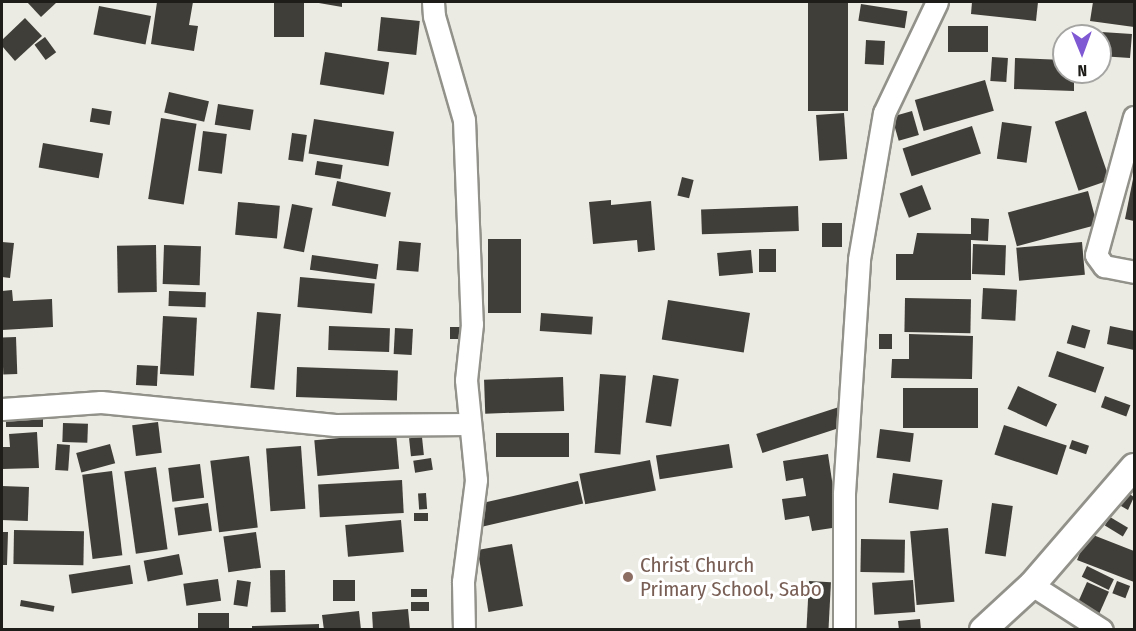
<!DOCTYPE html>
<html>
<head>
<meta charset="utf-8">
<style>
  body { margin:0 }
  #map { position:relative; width:1136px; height:631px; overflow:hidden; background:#ecebe3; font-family:"Fira Sans Condensed",sans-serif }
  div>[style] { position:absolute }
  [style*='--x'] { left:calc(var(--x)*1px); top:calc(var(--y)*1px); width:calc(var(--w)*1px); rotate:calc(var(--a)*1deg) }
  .building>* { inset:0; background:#403e38; transform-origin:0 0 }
  .roads { filter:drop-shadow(2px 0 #92918a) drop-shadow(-2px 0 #92918a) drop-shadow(0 2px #92918a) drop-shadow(0 -2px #92918a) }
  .minor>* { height:21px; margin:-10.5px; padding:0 10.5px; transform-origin:10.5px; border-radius:10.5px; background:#fff }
  .tertiary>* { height:26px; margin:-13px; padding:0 13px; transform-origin:13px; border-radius:13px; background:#fff }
  .dots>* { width:16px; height:16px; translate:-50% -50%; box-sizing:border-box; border:3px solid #fff; border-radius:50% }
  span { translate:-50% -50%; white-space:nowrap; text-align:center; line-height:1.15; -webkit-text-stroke:6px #fff; paint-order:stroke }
  .education-label { font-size:21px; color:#785e54 }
  .left { translate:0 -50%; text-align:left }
  .frame { position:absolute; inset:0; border:3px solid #1e1d1a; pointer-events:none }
  .north { position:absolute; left:1052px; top:24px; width:60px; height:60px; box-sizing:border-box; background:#fff; border:2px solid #a5a5a3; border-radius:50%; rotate:179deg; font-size:16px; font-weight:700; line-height:24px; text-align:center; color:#1e1d1a }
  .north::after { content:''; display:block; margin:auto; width:21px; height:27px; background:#7f59d3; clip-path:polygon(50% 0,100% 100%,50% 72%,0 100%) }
</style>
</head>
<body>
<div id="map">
  <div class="building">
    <i style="clip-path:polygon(27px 2px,57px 2px,41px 17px)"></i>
    <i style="clip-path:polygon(157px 2px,193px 2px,189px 25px,198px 26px,194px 51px,151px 44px)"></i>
    <i style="left:274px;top:2px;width:30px;height:35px"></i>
    <i style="clip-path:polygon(313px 2px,342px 2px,342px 7px)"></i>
    <i style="left:808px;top:2px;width:40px;height:109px"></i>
    <i style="clip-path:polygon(972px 2px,1038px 2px,1036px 21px,971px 14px)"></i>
    <i style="clip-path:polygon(1093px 2px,1134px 2px,1134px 27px,1090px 21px)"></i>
    <i style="left:861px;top:4px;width:47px;height:17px;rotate:9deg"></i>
    <i style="left:99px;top:6px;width:53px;height:29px;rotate:11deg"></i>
    <i style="left:381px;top:17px;width:39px;height:34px;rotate:6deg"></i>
    <i style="clip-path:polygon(25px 18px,42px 36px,15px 61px,2px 46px,2px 40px)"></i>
    <i style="left:948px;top:26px;width:40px;height:26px"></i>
    <i style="clip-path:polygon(1086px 31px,1132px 34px,1130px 58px,1100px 56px,1100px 36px,1086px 36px)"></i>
    <i style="left:45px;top:37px;width:19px;height:13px;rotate:54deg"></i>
    <i style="left:866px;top:40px;width:19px;height:24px;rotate:3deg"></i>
    <i style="left:325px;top:52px;width:65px;height:33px;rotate:9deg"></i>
    <i style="left:992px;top:57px;width:16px;height:24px;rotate:4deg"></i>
    <i style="clip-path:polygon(1015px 58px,1064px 60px,1064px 72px,1074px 72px,1074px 91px,1014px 89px)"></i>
    <i style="left:985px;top:80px;width:32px;height:73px;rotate:74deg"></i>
    <i style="left:169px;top:92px;width:41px;height:21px;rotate:13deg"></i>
    <i style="left:218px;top:104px;width:36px;height:21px;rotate:9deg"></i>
    <i style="left:92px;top:108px;width:20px;height:14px;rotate:9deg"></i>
    <i style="left:912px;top:111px;width:25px;height:21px;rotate:74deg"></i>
    <i style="left:1086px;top:111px;width:73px;height:33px;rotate:71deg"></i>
    <i style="left:844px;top:113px;width:46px;height:28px;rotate:86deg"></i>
    <i style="left:161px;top:118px;width:36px;height:82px;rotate:9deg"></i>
    <i style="left:314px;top:119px;width:81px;height:35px;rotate:9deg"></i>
    <i style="left:1002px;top:122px;width:30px;height:37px;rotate:8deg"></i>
    <i style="left:972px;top:126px;width:29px;height:73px;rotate:72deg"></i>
    <i style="left:203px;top:131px;width:24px;height:40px;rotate:7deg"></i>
    <i style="left:292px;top:133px;width:15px;height:27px;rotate:8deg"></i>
    <i style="left:43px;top:143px;width:61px;height:25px;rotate:10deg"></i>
    <i style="left:317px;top:161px;width:26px;height:14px;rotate:9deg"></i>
    <i style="clip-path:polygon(1134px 174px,1134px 221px,1125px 219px)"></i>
    <i style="left:682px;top:177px;width:12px;height:19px;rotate:14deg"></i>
    <i style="left:337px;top:181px;width:55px;height:25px;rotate:12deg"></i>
    <i style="left:922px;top:185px;width:26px;height:24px;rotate:69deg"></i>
    <i style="left:1088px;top:191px;width:35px;height:83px;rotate:75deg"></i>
    <i style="clip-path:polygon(611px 200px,611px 205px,651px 201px,655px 250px,638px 252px,637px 240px,593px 244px,589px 202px)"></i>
    <i style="left:238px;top:202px;width:42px;height:33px;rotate:5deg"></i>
    <i style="left:292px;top:204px;width:21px;height:45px;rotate:11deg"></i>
    <i style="left:798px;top:206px;width:25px;height:97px;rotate:88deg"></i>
    <i style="clip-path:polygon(971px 218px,989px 219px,988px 241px,971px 240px,971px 280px,896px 280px,896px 254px,913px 254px,917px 233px,971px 234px)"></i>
    <i style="left:822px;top:223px;width:20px;height:24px"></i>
    <i style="left:488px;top:239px;width:33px;height:74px"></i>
    <i style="left:399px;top:241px;width:22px;height:29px;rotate:5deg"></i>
    <i style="clip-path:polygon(2px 242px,14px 243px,10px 278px,2px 277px)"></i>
    <i style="left:1082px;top:242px;width:33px;height:66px;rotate:85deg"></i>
    <i style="left:973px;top:244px;width:33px;height:30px;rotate:2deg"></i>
    <i style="left:156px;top:245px;width:47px;height:39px;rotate:89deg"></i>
    <i style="left:164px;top:245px;width:37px;height:39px;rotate:2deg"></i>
    <i style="left:759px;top:249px;width:17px;height:23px"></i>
    <i style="left:751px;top:250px;width:23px;height:34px;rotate:85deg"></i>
    <i style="left:312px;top:255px;width:67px;height:15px;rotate:8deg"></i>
    <i style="left:300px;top:277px;width:75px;height:30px;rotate:5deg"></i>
    <i style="left:983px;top:288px;width:34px;height:31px;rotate:3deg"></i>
    <i style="clip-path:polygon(12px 290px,13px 301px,52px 299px,53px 327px,2px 330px,2px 291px)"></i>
    <i style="left:169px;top:291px;width:37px;height:15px;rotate:2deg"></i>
    <i style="left:905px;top:298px;width:66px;height:34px;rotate:1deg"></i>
    <i style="left:668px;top:300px;width:83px;height:40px;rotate:9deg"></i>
    <i style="left:257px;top:312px;width:24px;height:76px;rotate:5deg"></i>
    <i style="left:541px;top:313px;width:52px;height:18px;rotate:4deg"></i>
    <i style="left:163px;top:316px;width:34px;height:58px;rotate:3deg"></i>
    <i style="left:1072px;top:325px;width:19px;height:19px;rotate:16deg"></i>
    <i style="left:329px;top:326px;width:61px;height:24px;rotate:2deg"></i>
    <i style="clip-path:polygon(1110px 326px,1134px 331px,1134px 350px,1107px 344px)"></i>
    <i style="left:450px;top:327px;width:15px;height:12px"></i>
    <i style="left:395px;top:328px;width:18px;height:26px;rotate:3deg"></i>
    <i style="left:879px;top:334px;width:13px;height:15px"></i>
    <i style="clip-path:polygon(909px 334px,973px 336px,972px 379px,891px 378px,892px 359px,909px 359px)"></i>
    <i style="left:16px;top:337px;width:37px;height:14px;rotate:88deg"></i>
    <i style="left:1057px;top:351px;width:50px;height:27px;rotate:19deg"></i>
    <i style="left:137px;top:365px;width:21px;height:20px;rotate:3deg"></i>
    <i style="left:297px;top:367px;width:101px;height:30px;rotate:2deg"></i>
    <i style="left:600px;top:374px;width:26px;height:79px;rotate:4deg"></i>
    <i style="left:653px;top:375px;width:26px;height:48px;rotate:9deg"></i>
    <i style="left:563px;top:377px;width:34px;height:79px;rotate:88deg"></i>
    <i style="left:1018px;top:386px;width:43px;height:25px;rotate:25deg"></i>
    <i style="left:978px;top:388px;width:40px;height:75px;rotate:90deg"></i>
    <i style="left:1105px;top:396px;width:27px;height:12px;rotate:20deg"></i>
    <i style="left:839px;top:407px;width:20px;height:87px;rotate:72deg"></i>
    <i style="left:43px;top:412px;width:15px;height:37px;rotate:90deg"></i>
    <i style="left:158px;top:422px;width:31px;height:26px;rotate:83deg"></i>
    <i style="left:63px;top:423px;width:25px;height:19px;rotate:2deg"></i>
    <i style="left:1004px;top:425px;width:66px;height:31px;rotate:18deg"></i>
    <i style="left:880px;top:429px;width:34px;height:29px;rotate:7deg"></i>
    <i style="clip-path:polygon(37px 432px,39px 468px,2px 469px,2px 447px,10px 447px,9px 434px)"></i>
    <i style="left:396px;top:433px;width:36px;height:82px;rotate:85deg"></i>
    <i style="left:496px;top:433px;width:73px;height:24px"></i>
    <i style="left:422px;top:437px;width:18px;height:13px;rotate:84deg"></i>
    <i style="left:1072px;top:440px;width:18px;height:9px;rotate:19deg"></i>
    <i style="left:57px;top:444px;width:13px;height:26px;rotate:4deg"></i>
    <i style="left:110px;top:444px;width:20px;height:35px;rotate:75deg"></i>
    <i style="left:729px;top:444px;width:24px;height:74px;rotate:81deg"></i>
    <i style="left:301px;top:446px;width:63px;height:35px;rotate:86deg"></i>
    <i style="clip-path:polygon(828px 454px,839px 527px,812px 531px,809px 516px,785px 520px,782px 499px,806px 496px,803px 478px,786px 481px,783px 461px)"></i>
    <i style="left:249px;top:456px;width:72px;height:39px;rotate:83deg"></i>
    <i style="left:431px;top:458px;width:12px;height:18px;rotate:81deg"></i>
    <i style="left:650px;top:460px;width:31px;height:72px;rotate:79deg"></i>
    <i style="left:200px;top:464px;width:34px;height:32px;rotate:83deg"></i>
    <i style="left:156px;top:467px;width:83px;height:32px;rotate:82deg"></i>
    <i style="left:112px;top:471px;width:85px;height:30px;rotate:83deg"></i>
    <i style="left:893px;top:473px;width:50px;height:30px;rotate:8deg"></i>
    <i style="left:402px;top:480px;width:33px;height:84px;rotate:87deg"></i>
    <i style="left:578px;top:481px;width:23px;height:105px;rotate:77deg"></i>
    <i style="left:2px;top:486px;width:27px;height:34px;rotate:2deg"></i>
    <i style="clip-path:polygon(1122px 489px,1134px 497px,1128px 510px,1114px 502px)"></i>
    <i style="left:426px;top:493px;width:16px;height:8px;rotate:86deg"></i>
    <i style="left:208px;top:503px;width:28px;height:34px;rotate:82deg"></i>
    <i style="left:992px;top:503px;width:21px;height:51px;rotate:8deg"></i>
    <i style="left:414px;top:513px;width:14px;height:8px"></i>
    <i style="left:1110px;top:517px;width:21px;height:10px;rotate:31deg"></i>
    <i style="left:401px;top:520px;width:32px;height:56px;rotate:85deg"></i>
    <i style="left:948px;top:528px;width:74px;height:38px;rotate:85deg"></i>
    <i style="left:14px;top:530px;width:70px;height:34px;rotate:1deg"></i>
    <i style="clip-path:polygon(2px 532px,8px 532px,7px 565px,2px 565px)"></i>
    <i style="left:256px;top:532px;width:36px;height:33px;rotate:82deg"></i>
    <i style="clip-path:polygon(1088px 533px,1134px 551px,1134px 582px,1077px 560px)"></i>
    <i style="left:861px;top:539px;width:44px;height:33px;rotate:1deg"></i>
    <i style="left:512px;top:544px;width:63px;height:35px;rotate:80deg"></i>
    <i style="left:179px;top:554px;width:21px;height:36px;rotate:79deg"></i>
    <i style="left:130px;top:565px;width:19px;height:62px;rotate:81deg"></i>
    <i style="left:1087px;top:566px;width:30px;height:12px;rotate:26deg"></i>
    <i style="left:285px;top:570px;width:42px;height:15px;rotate:89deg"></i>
    <i style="left:218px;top:579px;width:22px;height:35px;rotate:82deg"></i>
    <i style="left:237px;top:580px;width:14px;height:25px;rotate:8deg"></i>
    <i style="left:355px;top:580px;width:21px;height:22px;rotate:90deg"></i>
    <i style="left:913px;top:580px;width:32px;height:41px;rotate:86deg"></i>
    <i style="left:809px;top:581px;width:22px;height:49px;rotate:3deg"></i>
    <i style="left:1117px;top:581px;width:14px;height:13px;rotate:21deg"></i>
    <i style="left:1087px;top:582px;width:24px;height:30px;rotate:24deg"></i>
    <i style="left:427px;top:589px;width:8px;height:16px;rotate:90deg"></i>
    <i style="left:21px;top:600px;width:34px;height:6px;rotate:10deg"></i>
    <i style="left:411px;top:602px;width:18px;height:9px"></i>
    <i style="clip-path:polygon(408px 609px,410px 630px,373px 630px,372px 612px)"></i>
    <i style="clip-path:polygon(359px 611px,361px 630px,324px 630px,322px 615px)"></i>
    <i style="left:229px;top:613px;width:17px;height:31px;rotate:90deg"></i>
    <i style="clip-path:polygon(920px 619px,921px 630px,899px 630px,898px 621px)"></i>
    <i style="clip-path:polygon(319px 624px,319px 630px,252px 630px,252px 626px)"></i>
  </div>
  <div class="roads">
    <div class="minor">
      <i style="--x:433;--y:2;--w:14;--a:86"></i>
      <i style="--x:434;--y:16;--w:108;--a:73.9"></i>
      <i style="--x:464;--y:120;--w:204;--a:87.8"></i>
      <i style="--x:472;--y:324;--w:56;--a:96.1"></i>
      <i style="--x:466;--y:380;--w:100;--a:84.3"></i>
      <i style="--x:476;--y:480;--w:103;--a:97.3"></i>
      <i style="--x:463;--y:582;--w:48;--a:88.8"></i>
      <i style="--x:1134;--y:117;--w:143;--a:105.4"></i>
      <i style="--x:1096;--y:255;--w:14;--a:54"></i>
      <i style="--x:1104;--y:266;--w:31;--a:11"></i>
      <i style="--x:2;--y:409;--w:99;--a:-4"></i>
      <i style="--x:101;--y:402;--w:235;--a:5.6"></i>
      <i style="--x:335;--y:425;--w:135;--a:-0.4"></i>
      <i style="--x:1032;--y:585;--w:83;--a:32.7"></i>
      <i style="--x:844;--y:630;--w:137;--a:-90"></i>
      <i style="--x:844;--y:493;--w:234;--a:-86.3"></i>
      <i style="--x:859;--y:259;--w:148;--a:-80.3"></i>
      <i style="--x:884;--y:113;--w:123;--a:-64.5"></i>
    </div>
    <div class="tertiary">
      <i style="--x:983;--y:630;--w:67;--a:-42.6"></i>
      <i style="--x:1032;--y:585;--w:156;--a:-49.2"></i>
    </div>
  </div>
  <div class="dots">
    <i style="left:628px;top:577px;background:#8d6e63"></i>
  </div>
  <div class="education-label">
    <span class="left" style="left:640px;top:577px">Christ Church<br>Primary School, Sabo</span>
  </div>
  <div class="frame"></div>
  <div class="north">N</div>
</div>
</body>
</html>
